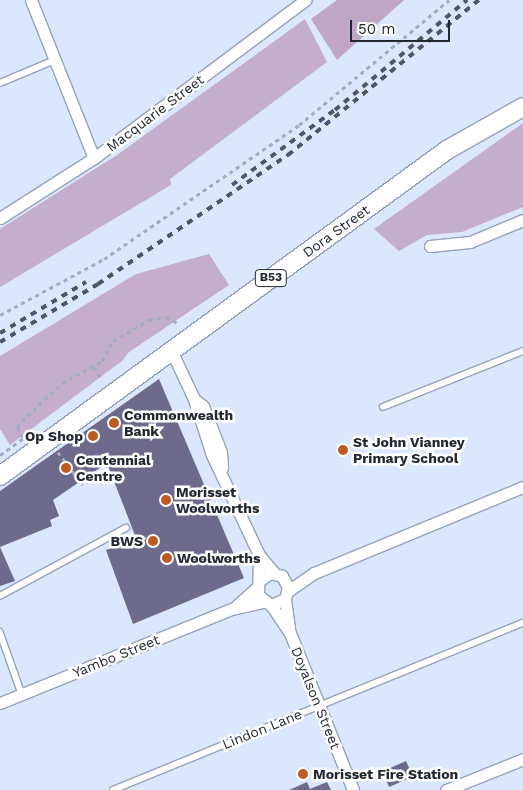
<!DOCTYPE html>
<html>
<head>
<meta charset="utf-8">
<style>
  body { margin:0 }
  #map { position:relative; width:523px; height:790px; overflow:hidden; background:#dae7fc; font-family:"Work Sans",sans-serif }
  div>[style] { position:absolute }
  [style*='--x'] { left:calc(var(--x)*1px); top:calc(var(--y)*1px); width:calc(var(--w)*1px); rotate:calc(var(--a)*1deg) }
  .green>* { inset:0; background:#c5aecb }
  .forest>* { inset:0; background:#bfa6c5 }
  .building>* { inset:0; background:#6e6a8c; transform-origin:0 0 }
  .path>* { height:2.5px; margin-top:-1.25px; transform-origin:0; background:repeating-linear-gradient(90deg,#a1acbd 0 4px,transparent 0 8px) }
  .roads { filter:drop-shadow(1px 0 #94a2bb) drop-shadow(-1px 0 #94a2bb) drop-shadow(0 1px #94a2bb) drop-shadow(0 -1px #94a2bb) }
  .lane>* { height:5.5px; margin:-2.75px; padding:0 2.75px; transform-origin:2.75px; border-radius:2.75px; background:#fff }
  .street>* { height:11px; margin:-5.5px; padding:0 5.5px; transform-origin:5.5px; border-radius:5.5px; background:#fff }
  .primary>* { height:18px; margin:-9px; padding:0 9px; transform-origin:9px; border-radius:9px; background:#fff }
  .rail>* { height:4px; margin-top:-2px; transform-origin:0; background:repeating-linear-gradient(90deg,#4e5662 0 6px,transparent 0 12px) }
  .dots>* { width:14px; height:14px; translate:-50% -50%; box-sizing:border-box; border:2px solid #fff; border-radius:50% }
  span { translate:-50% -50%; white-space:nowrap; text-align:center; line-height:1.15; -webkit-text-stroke:5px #fff; paint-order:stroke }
  .shield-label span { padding:1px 4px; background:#fff; border:1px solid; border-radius:4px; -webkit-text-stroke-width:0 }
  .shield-label { font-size:12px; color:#222831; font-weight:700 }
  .street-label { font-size:14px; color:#222831 }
  .poi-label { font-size:14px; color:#222831; font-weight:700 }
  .left { translate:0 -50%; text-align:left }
  .right { translate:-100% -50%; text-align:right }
  .scale { position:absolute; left:350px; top:20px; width:100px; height:22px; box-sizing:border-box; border:2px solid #222831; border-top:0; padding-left:6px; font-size:15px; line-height:18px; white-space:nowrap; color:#222831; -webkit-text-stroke:4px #fff; paint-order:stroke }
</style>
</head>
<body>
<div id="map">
  <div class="green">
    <i style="clip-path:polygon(305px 19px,327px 62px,170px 179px,171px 185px,0 287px,0 229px,117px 155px)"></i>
    <i style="clip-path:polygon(523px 123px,523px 207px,462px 232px,427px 235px,399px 251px,374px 229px)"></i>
    <i style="clip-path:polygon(209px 254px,229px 285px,129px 352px,122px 361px,10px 445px,0 429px,0 356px,136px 274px)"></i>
  </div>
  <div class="forest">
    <i style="clip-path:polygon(337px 0,404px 0,337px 60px,311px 19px)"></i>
  </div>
  <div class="building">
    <i style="clip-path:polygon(159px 379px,244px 578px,133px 624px,106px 550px,136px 538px,107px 463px,53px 500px,59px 516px,50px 520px,52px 526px,0 547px,0 491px)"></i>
    <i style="clip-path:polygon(0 547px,15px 581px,0 586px)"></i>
    <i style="left:406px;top:761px;width:17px;height:26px;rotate:66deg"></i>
    <i style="clip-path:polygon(307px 782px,310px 789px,327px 782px,331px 790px,289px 790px)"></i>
  </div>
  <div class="path">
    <i style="--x:0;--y:315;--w:118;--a:-28.3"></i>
    <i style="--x:104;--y:259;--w:237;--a:-34.5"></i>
    <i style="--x:299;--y:125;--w:195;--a:-39.8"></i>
    <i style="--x:94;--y:367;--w:15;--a:58"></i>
    <i style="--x:58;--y:452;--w:41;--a:52.9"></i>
    <i style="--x:0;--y:455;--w:29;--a:-36"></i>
    <i style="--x:23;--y:438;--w:13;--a:-119"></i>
    <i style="--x:17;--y:427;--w:15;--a:-48"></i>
    <i style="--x:27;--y:416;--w:48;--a:-43.3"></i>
    <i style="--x:62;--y:383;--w:46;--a:-28.8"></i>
    <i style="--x:102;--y:361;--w:23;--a:-61"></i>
    <i style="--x:113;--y:341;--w:42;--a:-30.3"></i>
    <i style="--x:149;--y:320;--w:17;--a:-10"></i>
    <i style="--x:166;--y:317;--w:15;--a:28"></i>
  </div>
  <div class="roads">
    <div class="lane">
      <i style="--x:0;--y:83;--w:60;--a:-22.7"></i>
      <i style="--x:383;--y:407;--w:151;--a:-21.8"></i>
      <i style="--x:0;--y:596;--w:143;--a:-28.4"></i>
      <i style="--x:0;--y:632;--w:66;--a:70.5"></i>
      <i style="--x:113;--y:790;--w:443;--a:-22.2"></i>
    </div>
    <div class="street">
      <i style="--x:31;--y:0;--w:170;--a:68.3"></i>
      <i style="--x:0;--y:218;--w:112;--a:-32.6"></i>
      <i style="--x:94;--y:158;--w:264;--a:-36.8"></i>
      <i style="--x:430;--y:246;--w:40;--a:-5.7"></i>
      <i style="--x:470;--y:242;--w:57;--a:-22.5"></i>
      <i style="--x:171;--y:350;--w:54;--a:64.9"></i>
      <i style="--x:194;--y:399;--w:11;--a:38"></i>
      <i style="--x:203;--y:406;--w:49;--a:68.6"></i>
      <i style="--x:221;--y:452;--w:16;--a:86"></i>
      <i style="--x:194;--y:399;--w:59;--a:72.2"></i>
      <i style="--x:212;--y:455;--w:110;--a:64.8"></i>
      <i style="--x:259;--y:555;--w:23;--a:50"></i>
      <i style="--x:259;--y:555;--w:40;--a:91.4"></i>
      <i style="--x:258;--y:595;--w:16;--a:38"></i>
      <i style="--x:271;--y:605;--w:15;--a:-23"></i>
      <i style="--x:285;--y:599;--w:12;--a:-76"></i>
      <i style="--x:288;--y:587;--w:13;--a:-119"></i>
      <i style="--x:282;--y:576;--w:12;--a:-166"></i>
      <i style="--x:270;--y:573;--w:12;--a:145"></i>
      <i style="--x:288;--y:591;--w:32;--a:-35"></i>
      <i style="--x:314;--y:573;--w:226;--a:-22.4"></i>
      <i style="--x:285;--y:599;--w:30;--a:82"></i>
      <i style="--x:271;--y:605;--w:34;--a:56"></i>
      <i style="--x:290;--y:633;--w:169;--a:68.1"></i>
      <i style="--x:234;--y:608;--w:31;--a:-42"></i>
      <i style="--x:0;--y:703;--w:250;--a:-22.1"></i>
      <i style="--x:232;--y:609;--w:32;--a:-13"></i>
      <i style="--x:446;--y:790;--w:83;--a:-21.9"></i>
    </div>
    <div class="primary">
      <i style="--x:0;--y:476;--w:553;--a:-36.1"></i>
      <i style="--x:447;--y:150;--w:87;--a:-29.5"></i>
    </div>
  </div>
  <div class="rail">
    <i style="--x:232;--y:185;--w:127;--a:-36.1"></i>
    <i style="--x:335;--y:110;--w:172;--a:-39.8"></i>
    <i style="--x:0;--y:333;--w:100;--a:-30.7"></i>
    <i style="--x:0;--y:342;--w:114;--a:-30.6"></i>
    <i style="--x:98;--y:284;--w:230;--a:-34.2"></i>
    <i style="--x:288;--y:155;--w:246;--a:-39.1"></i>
  </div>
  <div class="dots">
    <i style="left:114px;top:423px;background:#bd5a1f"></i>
    <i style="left:93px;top:436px;background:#bd5a1f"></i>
    <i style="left:343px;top:450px;background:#bd5a1f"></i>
    <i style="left:66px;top:468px;background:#bd5a1f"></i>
    <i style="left:166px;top:500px;background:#bd5a1f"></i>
    <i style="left:153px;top:541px;background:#bd5a1f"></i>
    <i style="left:167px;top:558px;background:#bd5a1f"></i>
    <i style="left:303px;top:774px;background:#bd5a1f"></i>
  </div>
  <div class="shield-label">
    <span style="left:271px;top:278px">B53</span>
  </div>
  <div class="street-label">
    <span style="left:155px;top:113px;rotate:-37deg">Macquarie Street</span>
    <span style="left:336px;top:231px;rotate:-36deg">Dora Street</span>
    <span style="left:116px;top:656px;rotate:-22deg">Yambo Street</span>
    <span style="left:316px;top:698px;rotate:68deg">Doyalson Street</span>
    <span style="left:262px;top:729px;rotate:-22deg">Lindon Lane</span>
  </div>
  <div class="poi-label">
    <span class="left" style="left:124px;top:423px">Commonwealth<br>Bank</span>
    <span class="right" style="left:83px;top:436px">Op Shop</span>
    <span class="left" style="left:353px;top:450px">St John Vianney<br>Primary School</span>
    <span class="left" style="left:76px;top:468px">Centennial<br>Centre</span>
    <span class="left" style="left:176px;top:500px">Morisset<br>Woolworths</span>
    <span class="right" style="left:143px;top:541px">BWS</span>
    <span class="left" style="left:177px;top:558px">Woolworths</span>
    <span class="left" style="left:313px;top:774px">Morisset Fire Station</span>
  </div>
  <div class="scale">50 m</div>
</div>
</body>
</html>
